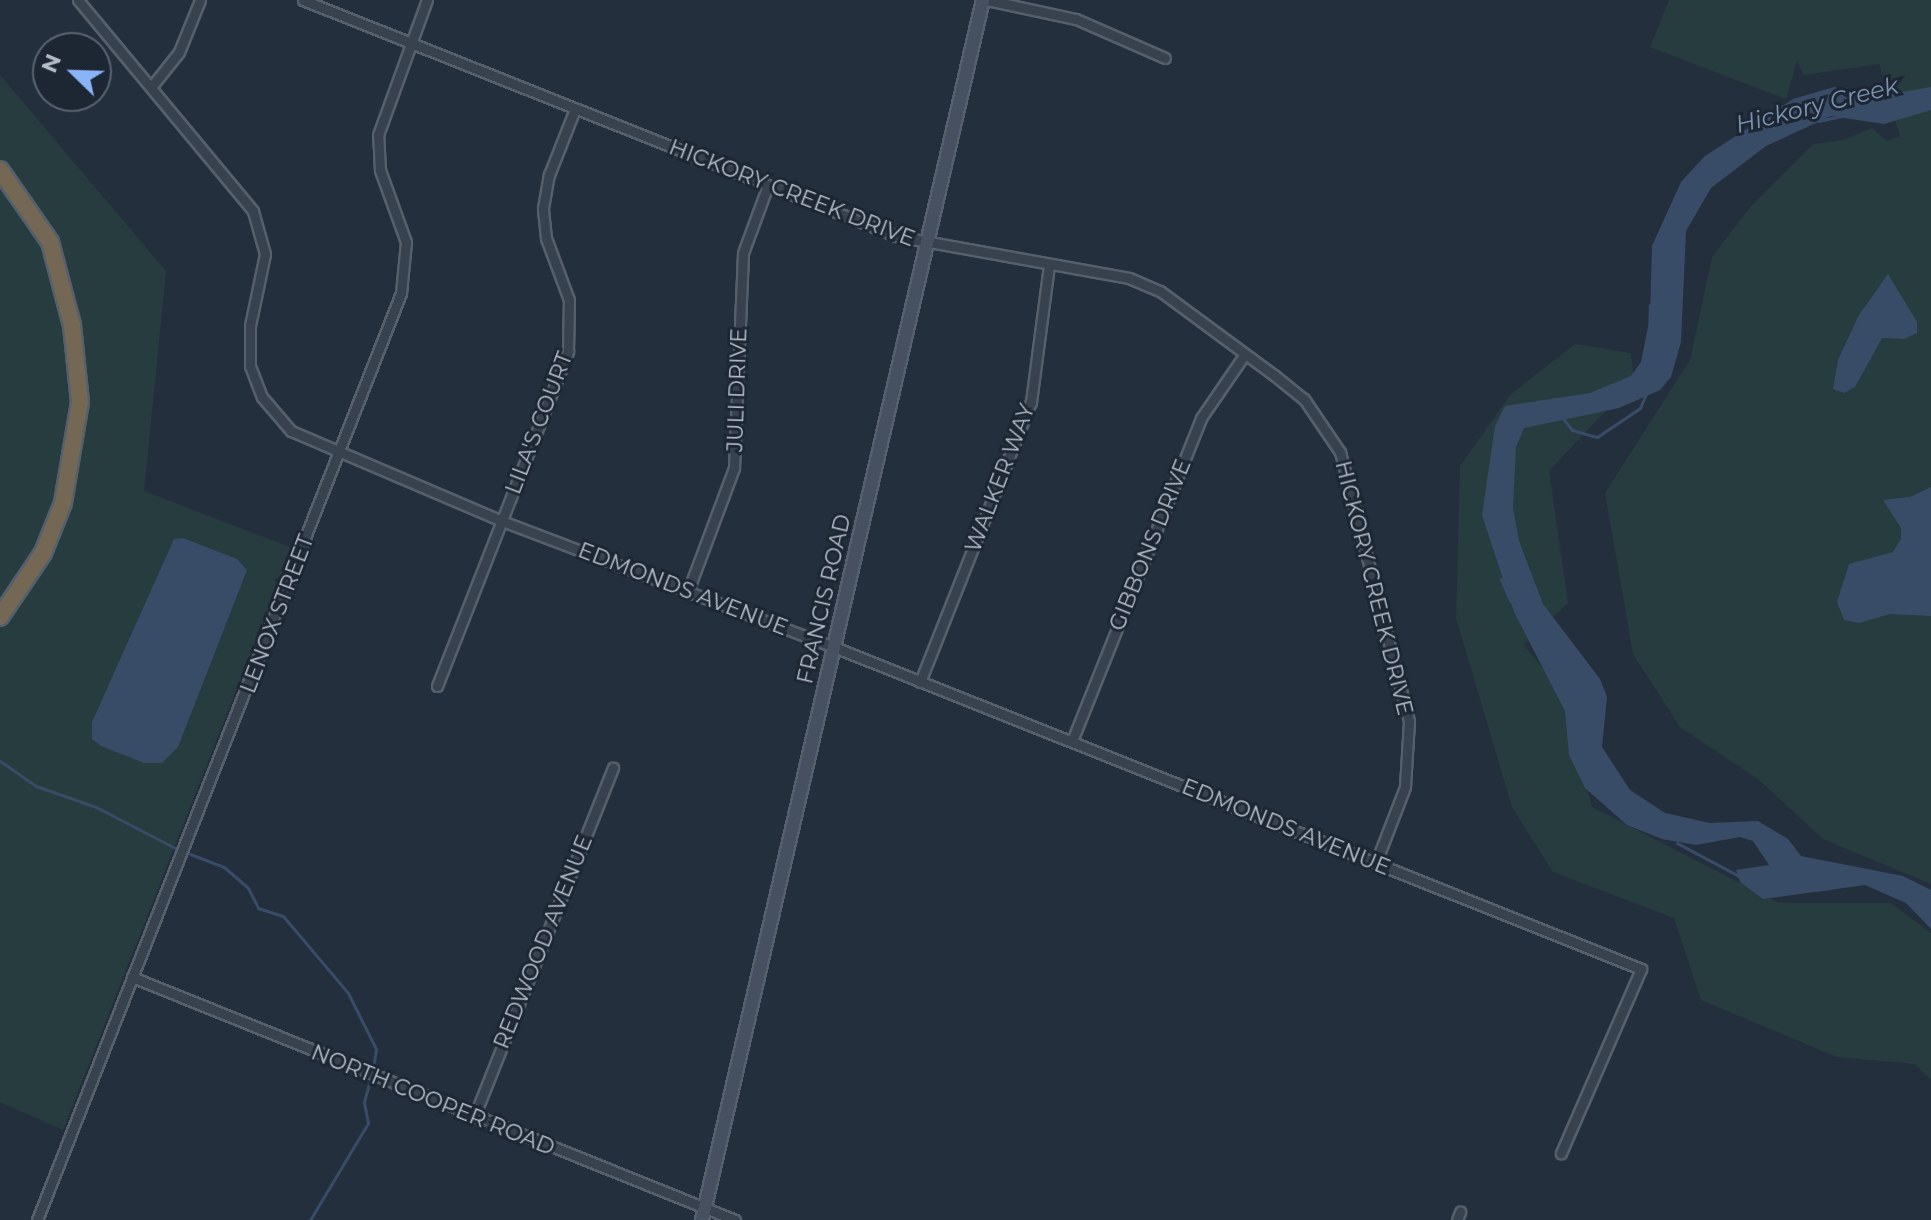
<!DOCTYPE html>
<html>
<head>
<meta charset="utf-8">
<style>
  body { margin:0 }
  #map { position:relative; width:1931px; height:1220px; overflow:hidden; background:#242f3e; font-family:Montserrat,sans-serif }
  div>[style] { position:absolute }
  [style*='--x'] { left:calc(var(--x)*1px); top:calc(var(--y)*1px); width:calc(var(--w)*1px); rotate:calc(var(--a)*1deg) }
  .green>* { inset:0; background:#263c3f }
  .water>* { inset:0; background:#394c67 }
  .stream>* { height:3px; margin:-1.5px; padding:0 1.5px; transform-origin:1.5px; border-radius:1.5px; background:#394c67 }
  .roads { filter:drop-shadow(2px 0 #565f6c) drop-shadow(-2px 0 #565f6c) drop-shadow(0 2px #565f6c) drop-shadow(0 -2px #565f6c) }
  .street>* { height:9px; margin:-4.5px; padding:0 4.5px; transform-origin:4.5px; border-radius:4.5px; background:#38414e }
  .secondary>* { height:12px; margin:-6px; padding:0 6px; transform-origin:6px; border-radius:6px; background:#465061 }
  .highway>* { height:16px; margin:-8px; padding:0 8px; transform-origin:8px; border-radius:8px; background:#746855 }
  span { translate:-50% -50%; white-space:nowrap; text-align:center; line-height:1.15; -webkit-text-stroke:6px #1d2633; paint-order:stroke }
  .street-label { font-size:22px; color:#b4bcc9 }
  .water-label { font-size:24px; color:#7c92b1; font-style:italic }
  .north { position:absolute; left:32px; top:32px; width:80px; height:80px; box-sizing:border-box; background:#1d2633; border:2px solid #59626f; border-radius:50%; rotate:293deg; font-size:22px; font-weight:700; line-height:32px; text-align:center; color:#b4bcc9 }
  .north::after { content:''; display:block; margin:auto; width:28px; height:36px; background:#8ab4f8; clip-path:polygon(50% 0,100% 100%,50% 72%,0 100%) }
</style>
</head>
<body>
<div id="map">
  <div class="green">
    <i style="clip-path:polygon(1669px 0,1931px 0,1931px 884px,1823px 839px,1758px 779px,1680px 727px,1633px 654px,1605px 493px,1690px 360px,1712px 257px,1751px 206px,1813px 144px,1844px 140px,1872px 128px,1887px 141px,1900px 136px,1879px 64px,1804px 75px,1797px 61px,1786px 99px,1650px 47px)"></i>
    <i style="clip-path:polygon(0 75px,166px 271px,144px 491px,292px 548px,63px 1130px,0 1102px)"></i>
    <i style="clip-path:polygon(1575px 344px,1631px 353px,1635px 389px,1611px 405px,1549px 471px,1568px 603px,1524px 645px,1562px 692px,1592px 807px,1779px 903px,1891px 903px,1931px 933px,1931px 1080px,1915px 1064px,1837px 1057px,1701px 1000px,1674px 918px,1553px 872px,1512px 807px,1456px 618px,1460px 466px,1511px 394px)"></i>
  </div>
  <div class="water">
    <i style="clip-path:polygon(1834px 87px,1875px 97px,1931px 87px,1931px 110px,1884px 124px,1831px 116px,1766px 146px,1711px 188px,1686px 231px,1681px 342px,1671px 377px,1660px 390px,1619px 408px,1524px 428px,1516px 447px,1513px 508px,1519px 541px,1543px 604px,1600px 679px,1607px 697px,1602px 747px,1630px 790px,1665px 813px,1710px 823px,1758px 821px,1788px 839px,1801px 856px,1903px 876px,1931px 890px,1931px 929px,1906px 903px,1865px 885px,1763px 899px,1740px 882px,1736px 870px,1769px 865px,1753px 841px,1740px 837px,1696px 845px,1662px 839px,1627px 825px,1585px 788px,1569px 755px,1565px 711px,1514px 612px,1482px 515px,1495px 426px,1505px 406px,1590px 393px,1631px 376px,1641px 362px,1650px 317px,1652px 246px,1681px 182px,1705px 156px,1793px 99px)"></i>
    <i style="clip-path:polygon(1888px 274px,1917px 322px,1917px 333px,1904px 339px,1882px 338px,1855px 387px,1844px 393px,1833px 389px,1838px 360px,1859px 315px)"></i>
    <i style="clip-path:polygon(1931px 487px,1931px 616px,1890px 614px,1859px 623px,1844px 620px,1837px 602px,1849px 564px,1893px 552px,1901px 539px,1901px 528px,1883px 500px,1910px 497px)"></i>
    <i style="clip-path:polygon(183px 538px,237px 559px,247px 570px,178px 747px,162px 763px,144px 763px,101px 746px,92px 739px,92px 722px,174px 539px)"></i>
  </div>
  <div class="stream">
    <i style="--x:1818;--y:121;--w:25;--a:-12"></i>
    <i style="--x:1649;--y:332;--w:27;--a:-88"></i>
    <i style="--x:1560;--y:415;--w:19;--a:51"></i>
    <i style="--x:1572;--y:430;--w:26;--a:16"></i>
    <i style="--x:1597;--y:437;--w:52;--a:-34"></i>
    <i style="--x:1640;--y:408;--w:15;--a:-67"></i>
    <i style="--x:1501;--y:579;--w:23;--a:67"></i>
    <i style="--x:0;--y:761;--w:44;--a:34.8"></i>
    <i style="--x:36;--y:786;--w:64;--a:19.3"></i>
    <i style="--x:96;--y:807;--w:89;--a:27.4"></i>
    <i style="--x:1677;--y:843;--w:72;--a:28"></i>
    <i style="--x:190;--y:854;--w:36;--a:21"></i>
    <i style="--x:224;--y:867;--w:32;--a:41"></i>
    <i style="--x:248;--y:888;--w:22;--a:63"></i>
    <i style="--x:258;--y:908;--w:26;--a:18"></i>
    <i style="--x:283;--y:916;--w:101;--a:49.8"></i>
    <i style="--x:348;--y:993;--w:63;--a:63.4"></i>
    <i style="--x:376;--y:1049;--w:18;--a:99"></i>
    <i style="--x:1798;--y:891;--w:32;--a:-5"></i>
    <i style="--x:310;--y:1220;--w:113;--a:-59.1"></i>
    <i style="--x:368;--y:1123;--w:21;--a:-101"></i>
    <i style="--x:364;--y:1102;--w:20;--a:-75"></i>
  </div>
  <div class="roads">
    <div class="street">
      <i style="--x:78;--y:0;--w:274;--a:50.3"></i>
      <i style="--x:253;--y:211;--w:45;--a:74.4"></i>
      <i style="--x:265;--y:254;--w:74;--a:101.8"></i>
      <i style="--x:250;--y:326;--w:40;--a:90"></i>
      <i style="--x:250;--y:366;--w:33;--a:69"></i>
      <i style="--x:262;--y:397;--w:45;--a:49.5"></i>
      <i style="--x:291;--y:431;--w:229;--a:23.1"></i>
      <i style="--x:502;--y:521;--w:355;--a:20.8"></i>
      <i style="--x:834;--y:647;--w:869;--a:21.75"></i>
      <i style="--x:1641;--y:969;--w:201;--a:113.5"></i>
      <i style="--x:303;--y:0;--w:638;--a:21.7"></i>
      <i style="--x:896;--y:236;--w:237;--a:10.2"></i>
      <i style="--x:1129;--y:278;--w:34;--a:23"></i>
      <i style="--x:1160;--y:291;--w:142;--a:36.4"></i>
      <i style="--x:1274;--y:375;--w:38;--a:39"></i>
      <i style="--x:1304;--y:399;--w:64;--a:55.8"></i>
      <i style="--x:1340;--y:452;--w:278;--a:75.6"></i>
      <i style="--x:1409;--y:721;--w:66;--a:93.5"></i>
      <i style="--x:1405;--y:787;--w:80;--a:111.1"></i>
      <i style="--x:987;--y:0;--w:91;--a:12.1"></i>
      <i style="--x:1076;--y:19;--w:97;--a:23.7"></i>
      <i style="--x:152;--y:86;--w:43;--a:-51.5"></i>
      <i style="--x:179;--y:52;--w:56;--a:-68"></i>
      <i style="--x:688;--y:591;--w:131;--a:-69.5"></i>
      <i style="--x:734;--y:468;--w:215;--a:-87.6"></i>
      <i style="--x:743;--y:253;--w:72;--a:-69.8"></i>
      <i style="--x:920;--y:682;--w:301;--a:-68.4"></i>
      <i style="--x:1031;--y:402;--w:137;--a:-82.5"></i>
      <i style="--x:437;--y:686;--w:360;--a:-68.6"></i>
      <i style="--x:568;--y:351;--w:51;--a:-88.9"></i>
      <i style="--x:569;--y:300;--w:66;--a:-110.4"></i>
      <i style="--x:546;--y:238;--w:30;--a:-96"></i>
      <i style="--x:543;--y:208;--w:34;--a:-80"></i>
      <i style="--x:549;--y:175;--w:71;--a:-68.5"></i>
      <i style="--x:1072;--y:741;--w:348;--a:-68.2"></i>
      <i style="--x:1201;--y:418;--w:74;--a:-55.5"></i>
      <i style="--x:132;--y:977;--w:650;--a:21.95"></i>
      <i style="--x:474;--y:1117;--w:376;--a:-68.3"></i>
      <i style="--x:37;--y:1220;--w:996;--a:-68.56"></i>
      <i style="--x:401;--y:293;--w:51;--a:-84.4"></i>
      <i style="--x:406;--y:242;--w:77;--a:-109.9"></i>
      <i style="--x:380;--y:170;--w:35;--a:-93"></i>
      <i style="--x:378;--y:135;--w:144;--a:-70.1"></i>
      <i style="--x:1457;--y:1220;--w:9;--a:-69"></i>
    </div>
    <div class="secondary">
      <i style="--x:702;--y:1220;--w:1252;--a:-77.03"></i>
    </div>
    <div class="highway">
      <i style="--x:0;--y:170;--w:88;--a:55.2"></i>
      <i style="--x:50;--y:242;--w:86;--a:75.2"></i>
      <i style="--x:72;--y:325;--w:77;--a:84.1"></i>
      <i style="--x:80;--y:402;--w:102;--a:99.6"></i>
      <i style="--x:63;--y:503;--w:54;--a:111.8"></i>
      <i style="--x:43;--y:553;--w:77;--a:123.9"></i>
    </div>
  </div>
  <div class="street-label">
    <span style="left:792px;top:193px;rotate:21deg">HICKORY CREEK DRIVE</span>
    <span style="left:737px;top:390px;rotate:-88deg">JULI DRIVE</span>
    <span style="left:539px;top:423px;rotate:-69deg">LILA'S COURT</span>
    <span style="left:1000px;top:478px;rotate:-69deg">WALKER WAY</span>
    <span style="left:1150px;top:545px;rotate:-68deg">GIBBONS DRIVE</span>
    <span style="left:1374px;top:588px;rotate:76deg">HICKORY CREEK DRIVE</span>
    <span style="left:683px;top:589px;rotate:21deg">EDMONDS AVENUE</span>
    <span style="left:824px;top:599px;rotate:-77deg">FRANCIS ROAD</span>
    <span style="left:277px;top:614px;rotate:-69deg">LENOX STREET</span>
    <span style="left:1286px;top:827px;rotate:22deg">EDMONDS AVENUE</span>
    <span style="left:543px;top:942px;rotate:-68deg">REDWOOD AVENUE</span>
    <span style="left:433px;top:1100px;rotate:22deg">NORTH COOPER ROAD</span>
  </div>
  <div class="water-label">
    <span style="left:1817px;top:105px;rotate:-14deg">Hickory Creek</span>
  </div>
  <div class="north">N</div>
</div>
</body>
</html>
